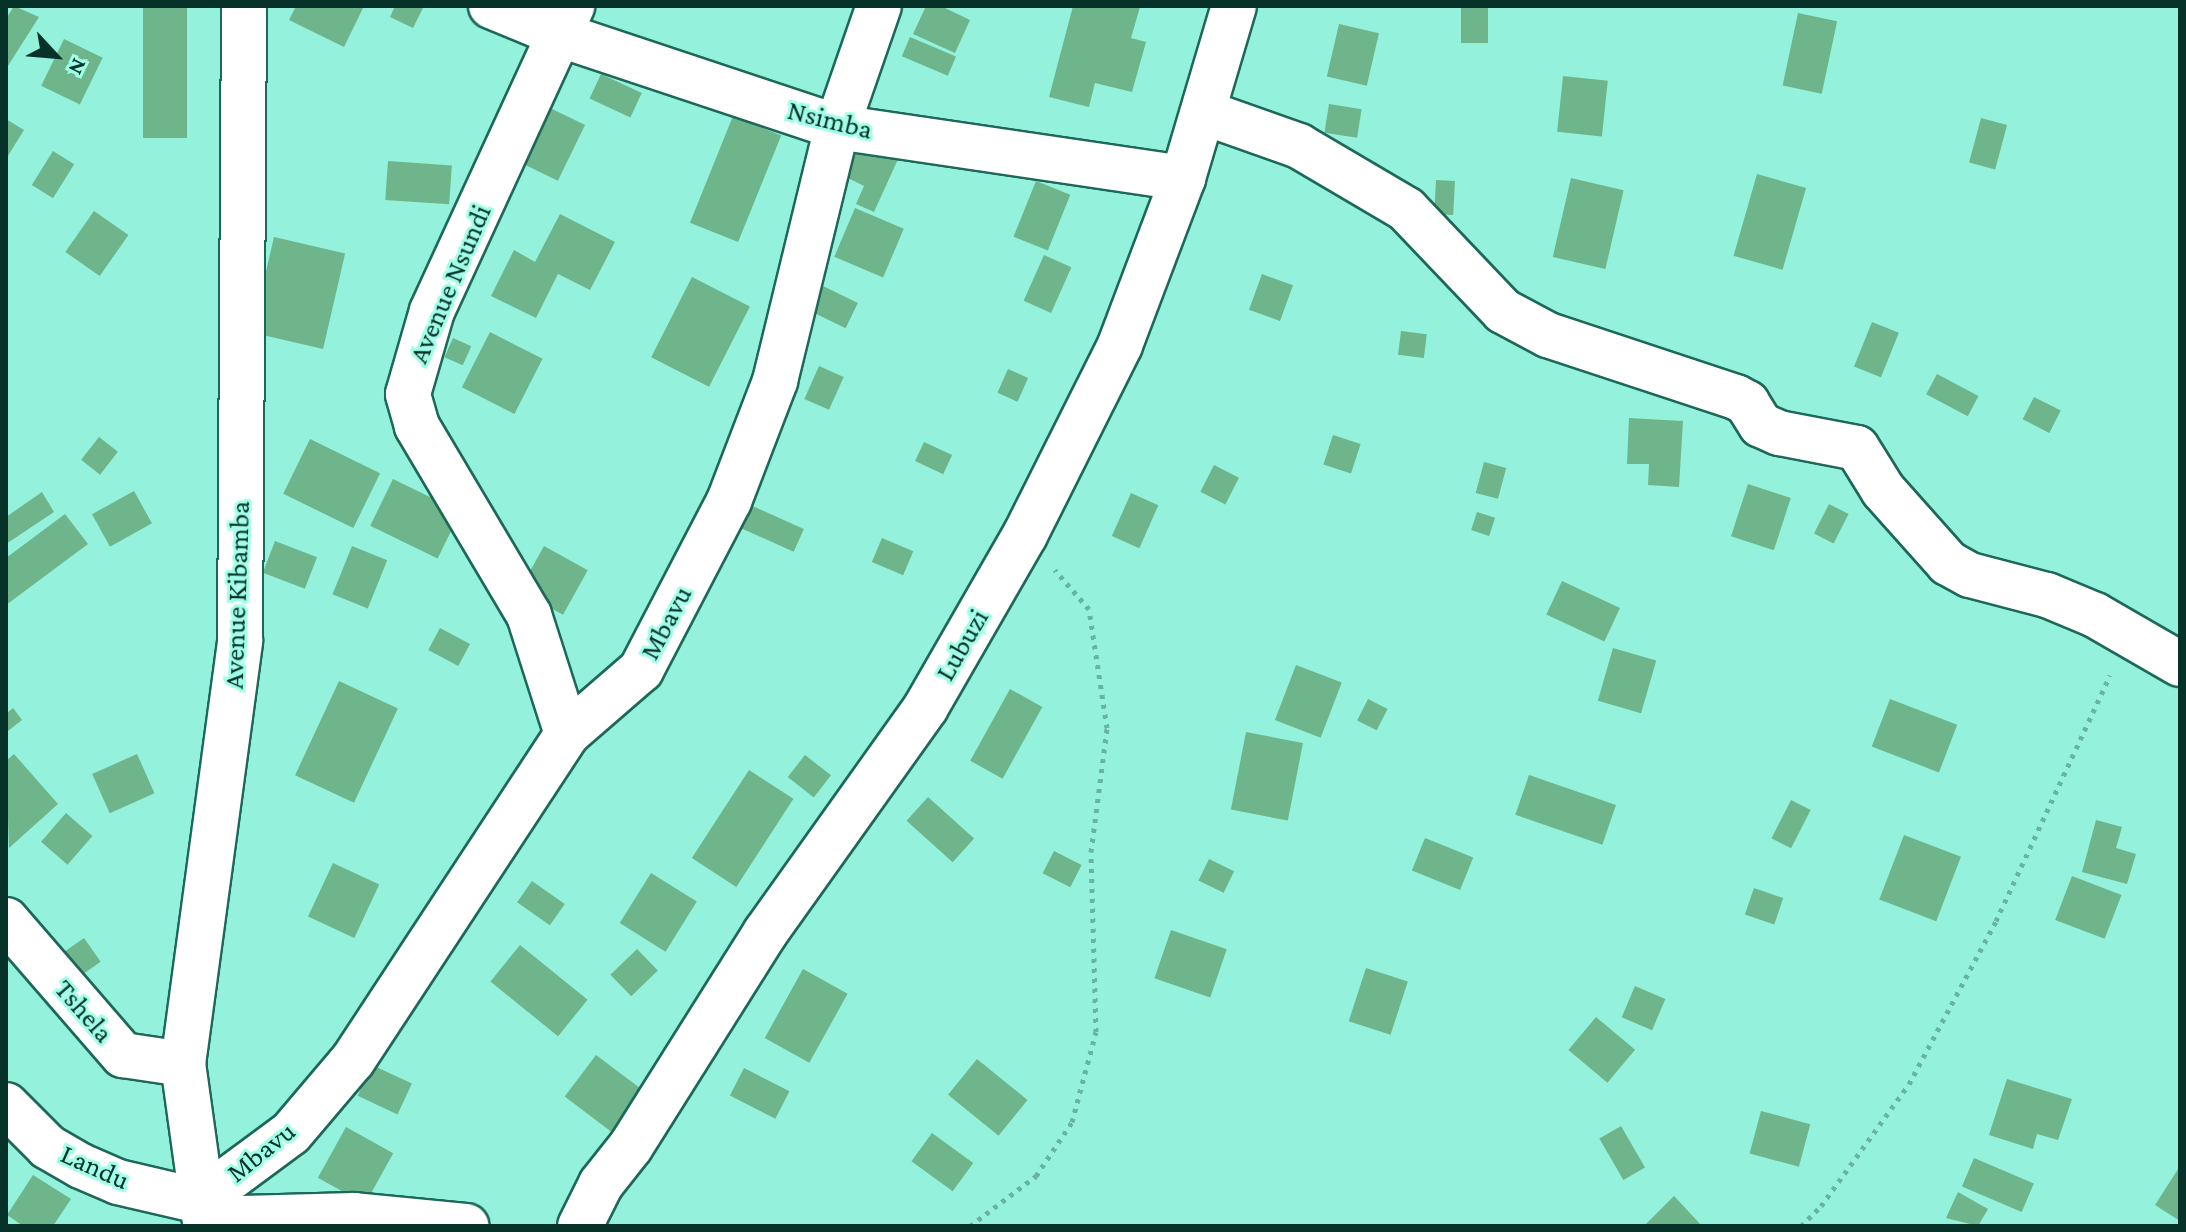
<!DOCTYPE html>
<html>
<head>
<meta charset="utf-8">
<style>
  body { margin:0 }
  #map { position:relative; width:2186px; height:1232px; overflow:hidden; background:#94f1db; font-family:"Crimson Pro",serif }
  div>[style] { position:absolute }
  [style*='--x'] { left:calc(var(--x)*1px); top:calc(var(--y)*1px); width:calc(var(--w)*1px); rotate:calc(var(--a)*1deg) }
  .building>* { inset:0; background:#6eb58b; transform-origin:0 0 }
  .path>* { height:5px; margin-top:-2.5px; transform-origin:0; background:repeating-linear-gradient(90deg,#67b4a3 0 4px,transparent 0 10px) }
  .roads { filter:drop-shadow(2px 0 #1d6859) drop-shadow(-2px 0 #1d6859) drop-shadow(0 2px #1d6859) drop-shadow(0 -2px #1d6859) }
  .minor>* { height:44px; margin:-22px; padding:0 22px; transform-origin:22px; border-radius:22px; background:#fff }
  span { translate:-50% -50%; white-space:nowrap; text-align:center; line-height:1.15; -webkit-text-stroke:6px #a1ffe8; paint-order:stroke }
  .street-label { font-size:28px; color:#07322a }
  .frame { position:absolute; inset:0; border:8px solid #07322a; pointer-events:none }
  .north { position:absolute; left:16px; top:16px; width:80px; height:80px; -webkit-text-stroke:6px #a1ffe8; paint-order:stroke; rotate:116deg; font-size:22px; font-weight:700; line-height:32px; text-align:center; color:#07322a }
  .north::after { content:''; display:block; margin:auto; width:28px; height:36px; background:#07322a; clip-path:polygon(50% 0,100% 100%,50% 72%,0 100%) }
</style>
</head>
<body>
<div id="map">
  <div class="building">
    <i style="clip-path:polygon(14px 6px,39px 17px,6px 69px,6px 19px)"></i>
    <i style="left:143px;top:6px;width:44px;height:132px"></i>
    <i style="clip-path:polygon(296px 6px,364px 6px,344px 47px,289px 20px)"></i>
    <i style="clip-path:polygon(395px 6px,424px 6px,413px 28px,390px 17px)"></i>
    <i style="clip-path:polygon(926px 6px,941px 6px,970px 20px,955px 53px,913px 34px)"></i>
    <i style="clip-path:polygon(1073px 6px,1140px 7px,1131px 38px,1146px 42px,1132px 92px,1095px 83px,1089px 107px,1049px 97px)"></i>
    <i style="left:1461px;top:6px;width:27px;height:37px"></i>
    <i style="left:1798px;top:13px;width:40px;height:74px;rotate:12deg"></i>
    <i style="left:1339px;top:24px;width:41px;height:54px;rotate:13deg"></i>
    <i style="left:910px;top:37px;width:50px;height:21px;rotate:23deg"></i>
    <i style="left:64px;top:39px;width:43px;height:52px;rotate:26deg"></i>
    <i style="left:601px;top:74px;width:45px;height:27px;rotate:25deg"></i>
    <i style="left:1563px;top:76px;width:45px;height:56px;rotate:6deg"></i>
    <i style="left:1329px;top:104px;width:33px;height:29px;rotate:9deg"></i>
    <i style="left:550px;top:108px;width:39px;height:62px;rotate:26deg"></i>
    <i style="left:733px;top:116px;width:52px;height:115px;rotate:22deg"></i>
    <i style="left:1981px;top:118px;width:27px;height:46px;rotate:15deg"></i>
    <i style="clip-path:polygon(6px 119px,24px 130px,6px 159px)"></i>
    <i style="clip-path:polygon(861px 140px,899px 157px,874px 212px,856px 204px,864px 186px,844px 176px)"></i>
    <i style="left:53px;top:151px;width:25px;height:40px;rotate:32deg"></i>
    <i style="left:388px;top:161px;width:64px;height:39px;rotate:4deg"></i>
    <i style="left:1757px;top:174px;width:51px;height:85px;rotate:16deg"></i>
    <i style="left:1571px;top:178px;width:54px;height:81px;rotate:13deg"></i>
    <i style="left:1436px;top:180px;width:19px;height:34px;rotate:3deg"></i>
    <i style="left:1036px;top:181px;width:37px;height:60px;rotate:22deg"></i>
    <i style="left:855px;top:208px;width:53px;height:53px;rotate:23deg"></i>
    <i style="left:94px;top:211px;width:42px;height:50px;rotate:35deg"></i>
    <i style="clip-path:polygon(560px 214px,615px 242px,590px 290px,558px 274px,536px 318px,491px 296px,514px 250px,535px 262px)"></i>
    <i style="left:274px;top:237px;width:73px;height:98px;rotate:13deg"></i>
    <i style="left:1044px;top:255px;width:30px;height:50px;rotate:24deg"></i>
    <i style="left:1262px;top:274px;width:33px;height:38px;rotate:20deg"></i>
    <i style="left:692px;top:277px;width:65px;height:90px;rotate:27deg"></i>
    <i style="left:821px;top:285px;width:41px;height:28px;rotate:26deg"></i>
    <i style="left:1872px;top:322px;width:29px;height:48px;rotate:22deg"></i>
    <i style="left:1401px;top:331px;width:26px;height:24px;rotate:7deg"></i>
    <i style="left:490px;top:332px;width:59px;height:62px;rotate:27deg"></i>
    <i style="left:453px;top:338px;width:20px;height:21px;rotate:24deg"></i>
    <i style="left:819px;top:366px;width:27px;height:36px;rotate:24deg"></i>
    <i style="left:1008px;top:369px;width:22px;height:26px;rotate:24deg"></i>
    <i style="left:1937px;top:374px;width:47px;height:23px;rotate:28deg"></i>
    <i style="left:2034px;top:397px;width:30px;height:25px;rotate:27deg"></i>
    <i style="clip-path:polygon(1629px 418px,1683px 421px,1679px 487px,1648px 485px,1649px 464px,1627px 464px)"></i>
    <i style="left:1333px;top:435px;width:29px;height:31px;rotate:18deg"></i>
    <i style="left:99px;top:437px;width:24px;height:29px;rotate:38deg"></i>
    <i style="left:310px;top:439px;width:78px;height:61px;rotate:26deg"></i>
    <i style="left:924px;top:442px;width:31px;height:21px;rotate:25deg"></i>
    <i style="left:1484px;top:462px;width:23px;height:32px;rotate:15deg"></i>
    <i style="left:1214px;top:465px;width:28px;height:30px;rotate:27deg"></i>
    <i style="left:393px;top:479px;width:75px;height:52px;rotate:26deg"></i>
    <i style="left:1748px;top:484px;width:45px;height:55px;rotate:18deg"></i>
    <i style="left:134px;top:491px;width:37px;height:48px;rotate:61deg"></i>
    <i style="clip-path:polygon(42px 492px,54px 512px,6px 544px,6px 517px)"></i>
    <i style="left:1131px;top:493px;width:30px;height:47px;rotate:24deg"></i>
    <i style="left:739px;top:500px;width:71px;height:25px;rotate:24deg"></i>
    <i style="left:1829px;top:504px;width:22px;height:33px;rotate:27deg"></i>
    <i style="left:1477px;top:512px;width:19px;height:19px;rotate:18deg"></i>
    <i style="clip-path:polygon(65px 514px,88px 544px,6px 605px,6px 558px)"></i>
    <i style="left:882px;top:538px;width:34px;height:26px;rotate:23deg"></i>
    <i style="left:275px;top:541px;width:45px;height:34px;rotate:21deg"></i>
    <i style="left:352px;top:546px;width:38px;height:52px;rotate:22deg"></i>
    <i style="left:544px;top:546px;width:50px;height:51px;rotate:29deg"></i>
    <i style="left:1562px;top:581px;width:64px;height:37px;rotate:25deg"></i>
    <i style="left:440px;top:628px;width:34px;height:25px;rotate:28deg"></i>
    <i style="left:1613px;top:648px;width:45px;height:55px;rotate:16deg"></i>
    <i style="left:1296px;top:665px;width:49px;height:59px;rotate:21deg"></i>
    <i style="left:339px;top:681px;width:65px;height:104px;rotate:25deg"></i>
    <i style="left:1010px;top:689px;width:37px;height:82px;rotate:29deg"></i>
    <i style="left:1368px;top:699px;width:22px;height:24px;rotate:27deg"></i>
    <i style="left:1890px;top:699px;width:72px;height:51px;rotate:21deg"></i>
    <i style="clip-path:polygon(13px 708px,22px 720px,8px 731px,6px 714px)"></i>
    <i style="left:1246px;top:732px;width:58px;height:79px;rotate:11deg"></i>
    <i style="clip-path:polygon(14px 754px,58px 804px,9px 848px,6px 761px)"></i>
    <i style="left:137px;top:754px;width:43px;height:49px;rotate:66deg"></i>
    <i style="left:805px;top:755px;width:33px;height:28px;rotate:38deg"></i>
    <i style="left:749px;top:770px;width:53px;height:105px;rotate:33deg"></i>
    <i style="left:1529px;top:775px;width:92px;height:42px;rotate:19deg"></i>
    <i style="left:928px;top:797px;width:62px;height:32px;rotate:42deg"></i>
    <i style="left:1791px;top:800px;width:22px;height:43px;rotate:27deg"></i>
    <i style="left:66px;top:813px;width:35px;height:38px;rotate:41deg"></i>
    <i style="clip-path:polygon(2096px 820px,2122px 827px,2116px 848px,2136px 854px,2127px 884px,2082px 872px)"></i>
    <i style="left:1904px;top:835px;width:61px;height:69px;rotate:21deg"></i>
    <i style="left:1425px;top:838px;width:52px;height:35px;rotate:22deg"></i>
    <i style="left:1054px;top:851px;width:31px;height:25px;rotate:27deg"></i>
    <i style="left:1209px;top:859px;width:28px;height:24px;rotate:26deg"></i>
    <i style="left:333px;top:863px;width:51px;height:59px;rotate:25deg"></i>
    <i style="left:651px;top:873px;width:54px;height:59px;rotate:32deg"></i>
    <i style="left:2072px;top:876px;width:53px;height:47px;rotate:21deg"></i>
    <i style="left:532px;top:881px;width:40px;height:26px;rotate:35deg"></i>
    <i style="left:1754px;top:888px;width:31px;height:28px;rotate:19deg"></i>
    <i style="left:1171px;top:930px;width:59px;height:51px;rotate:19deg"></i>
    <i style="left:84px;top:938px;width:29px;height:36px;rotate:55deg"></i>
    <i style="left:520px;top:945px;width:87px;height:47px;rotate:39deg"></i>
    <i style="left:637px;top:949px;width:30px;height:37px;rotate:46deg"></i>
    <i style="left:1366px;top:968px;width:44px;height:56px;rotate:18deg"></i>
    <i style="left:803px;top:969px;width:51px;height:79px;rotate:29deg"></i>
    <i style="left:1635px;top:986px;width:33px;height:34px;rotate:23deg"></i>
    <i style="left:1596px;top:1017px;width:51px;height:43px;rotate:40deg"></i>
    <i style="left:596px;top:1055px;width:60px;height:52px;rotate:37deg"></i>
    <i style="left:977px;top:1059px;width:65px;height:46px;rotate:39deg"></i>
    <i style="left:372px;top:1065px;width:44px;height:34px;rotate:25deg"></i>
    <i style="left:744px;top:1068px;width:51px;height:31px;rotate:27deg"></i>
    <i style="clip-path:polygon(2007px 1079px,2072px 1099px,2058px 1140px,2037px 1134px,2033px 1149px,1989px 1135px)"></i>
    <i style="left:1761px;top:1111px;width:51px;height:44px;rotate:15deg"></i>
    <i style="left:1621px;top:1126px;width:48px;height:25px;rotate:60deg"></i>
    <i style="left:346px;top:1127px;width:54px;height:58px;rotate:29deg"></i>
    <i style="left:932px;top:1133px;width:51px;height:35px;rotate:36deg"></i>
    <i style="left:1974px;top:1158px;width:65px;height:31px;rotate:23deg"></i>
    <i style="clip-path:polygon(2180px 1166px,2180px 1221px,2155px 1205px)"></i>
    <i style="clip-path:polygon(33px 1175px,71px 1199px,53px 1226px,23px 1226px,7px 1215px)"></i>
    <i style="clip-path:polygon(1958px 1192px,1988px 1209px,1978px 1226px,1946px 1218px)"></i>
    <i style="clip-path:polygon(1674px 1196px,1702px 1226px,1644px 1226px)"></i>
  </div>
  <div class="path">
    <i style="--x:970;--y:1226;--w:83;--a:-37.1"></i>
    <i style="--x:1036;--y:1176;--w:65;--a:-56.3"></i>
    <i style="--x:1072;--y:1122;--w:93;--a:-75.1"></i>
    <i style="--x:1096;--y:1032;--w:180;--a:-91.6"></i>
    <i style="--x:1091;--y:852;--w:125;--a:-82.6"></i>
    <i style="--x:1107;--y:728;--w:120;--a:-98.6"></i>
    <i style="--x:1089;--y:609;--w:52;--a:-131.1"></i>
    <i style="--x:1801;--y:1226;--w:28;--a:-45"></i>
    <i style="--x:1821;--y:1206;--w:150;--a:-54.2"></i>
    <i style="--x:1909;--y:1084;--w:185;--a:-61.9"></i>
    <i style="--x:1996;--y:921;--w:271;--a:-65.1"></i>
  </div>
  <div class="roads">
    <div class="minor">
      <i style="--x:491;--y:6;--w:76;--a:22.5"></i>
      <i style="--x:561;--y:35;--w:291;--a:18.4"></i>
      <i style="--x:837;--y:127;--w:350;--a:8.4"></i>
      <i style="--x:1203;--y:112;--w:102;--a:19.5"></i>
      <i style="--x:1299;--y:146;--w:124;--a:30.5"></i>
      <i style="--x:1406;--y:209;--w:141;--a:46.4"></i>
      <i style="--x:1503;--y:311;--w:51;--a:28.1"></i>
      <i style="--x:1548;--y:335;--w:198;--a:18.3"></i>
      <i style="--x:1736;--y:397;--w:13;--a:29"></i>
      <i style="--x:1747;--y:403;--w:26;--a:58"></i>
      <i style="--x:1761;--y:425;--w:20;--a:24"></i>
      <i style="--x:1779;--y:433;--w:79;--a:10.9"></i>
      <i style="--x:1857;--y:448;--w:49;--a:58.2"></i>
      <i style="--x:1883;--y:490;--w:98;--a:48.3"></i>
      <i style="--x:1948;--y:563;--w:25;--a:29"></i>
      <i style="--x:1970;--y:575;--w:80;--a:14.6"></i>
      <i style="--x:2047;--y:595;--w:52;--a:22.6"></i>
      <i style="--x:2095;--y:615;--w:98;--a:30"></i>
      <i style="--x:567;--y:734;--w:125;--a:-107.7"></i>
      <i style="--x:529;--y:615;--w:220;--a:-120.7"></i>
      <i style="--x:417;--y:426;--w:33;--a:-106"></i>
      <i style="--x:408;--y:394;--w:86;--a:-73.9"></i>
      <i style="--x:432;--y:311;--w:336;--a:-65.3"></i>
      <i style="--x:6;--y:920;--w:179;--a:49.1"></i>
      <i style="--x:123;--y:1055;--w:61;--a:8.5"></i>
      <i style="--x:6;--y:1105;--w:59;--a:45"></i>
      <i style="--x:48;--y:1147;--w:38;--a:30"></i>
      <i style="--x:81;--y:1166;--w:40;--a:23.4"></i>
      <i style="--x:118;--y:1182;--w:83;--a:13.2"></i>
      <i style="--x:199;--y:1201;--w:114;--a:-36.5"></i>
      <i style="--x:291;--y:1133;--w:96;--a:-49.7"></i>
      <i style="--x:353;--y:1060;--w:390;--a:-56.7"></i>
      <i style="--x:567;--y:734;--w:98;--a:-40.9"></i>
      <i style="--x:641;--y:670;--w:191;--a:-62.5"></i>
      <i style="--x:729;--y:501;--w:129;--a:-69"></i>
      <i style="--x:775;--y:381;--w:261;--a:-76.3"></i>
      <i style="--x:837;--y:127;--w:128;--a:-70.9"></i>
      <i style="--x:205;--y:1219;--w:149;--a:-1.5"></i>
      <i style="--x:354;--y:1215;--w:113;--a:5.6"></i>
      <i style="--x:205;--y:1222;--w:160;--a:-97.9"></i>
      <i style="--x:183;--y:1064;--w:427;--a:-82.3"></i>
      <i style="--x:240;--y:641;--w:635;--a:-89.64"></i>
      <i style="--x:580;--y:1226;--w:47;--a:-63.4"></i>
      <i style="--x:601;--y:1184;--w:48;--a:-51.7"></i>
      <i style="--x:631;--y:1146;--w:252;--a:-57.8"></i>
      <i style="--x:765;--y:933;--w:277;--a:-54.5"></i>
      <i style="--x:926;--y:707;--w:198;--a:-60.1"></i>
      <i style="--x:1025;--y:535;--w:212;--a:-63.4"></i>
      <i style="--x:1120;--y:345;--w:178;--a:-69.3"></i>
      <i style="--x:1183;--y:178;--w:179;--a:-73.5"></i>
    </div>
  </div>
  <div class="street-label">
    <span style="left:830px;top:120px;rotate:14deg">Nsimba</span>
    <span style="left:450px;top:284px;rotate:-67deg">Avenue Nsundi</span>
    <span style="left:237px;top:595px;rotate:-88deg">Avenue Kibamba</span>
    <span style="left:666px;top:623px;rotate:-62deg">Mbavu</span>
    <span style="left:962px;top:645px;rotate:-60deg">Lubuzi</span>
    <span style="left:84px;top:1011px;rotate:49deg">Tshela</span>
    <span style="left:261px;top:1152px;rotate:-39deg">Mbavu</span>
    <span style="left:95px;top:1167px;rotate:24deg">Landu</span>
  </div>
  <div class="frame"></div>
  <div class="north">N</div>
</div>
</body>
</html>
